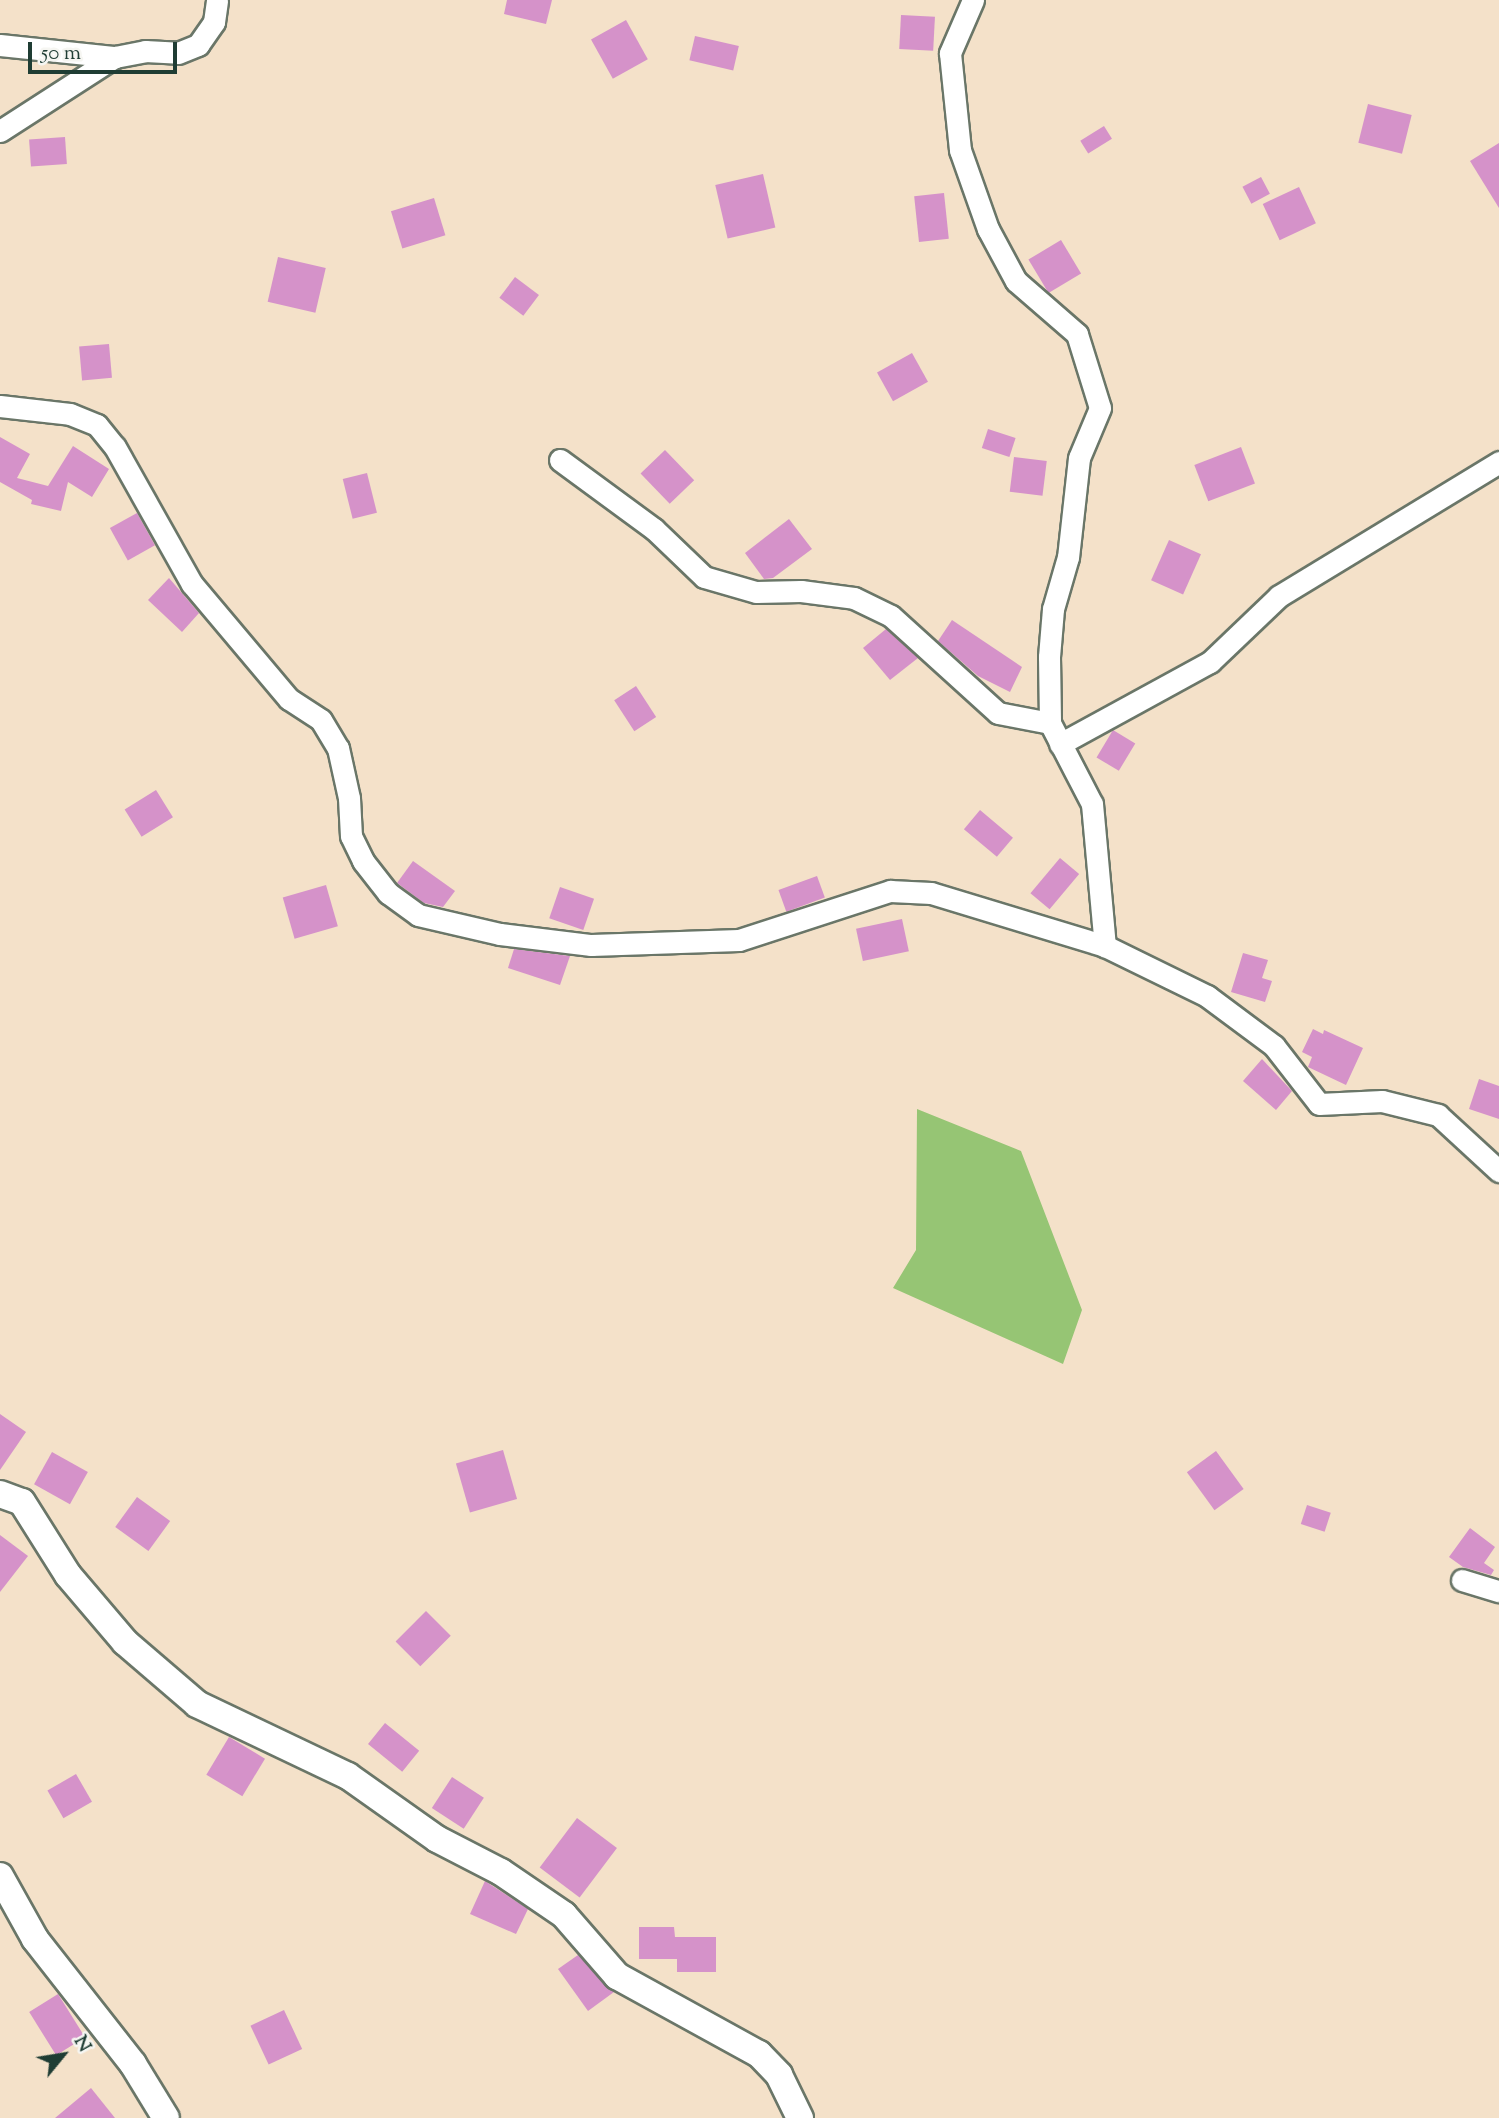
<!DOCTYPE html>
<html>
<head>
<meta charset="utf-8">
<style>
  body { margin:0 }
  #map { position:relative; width:1499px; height:2118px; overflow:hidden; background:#f4e1c9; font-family:"Sorts Mill Goudy",serif }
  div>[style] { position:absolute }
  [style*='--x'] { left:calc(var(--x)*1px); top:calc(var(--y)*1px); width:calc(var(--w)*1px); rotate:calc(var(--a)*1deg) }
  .green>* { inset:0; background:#96c574 }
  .building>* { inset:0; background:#d592c9; transform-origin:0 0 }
  .roads { filter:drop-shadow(2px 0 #6a7668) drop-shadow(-2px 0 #6a7668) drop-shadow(0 2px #6a7668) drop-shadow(0 -2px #6a7668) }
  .minor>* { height:21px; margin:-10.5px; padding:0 10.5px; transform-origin:10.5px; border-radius:10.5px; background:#fff }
  .tertiary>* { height:26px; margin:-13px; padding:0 13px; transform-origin:13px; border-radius:13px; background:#fff }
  span { translate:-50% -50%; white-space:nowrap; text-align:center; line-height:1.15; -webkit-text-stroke:7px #f6f6f2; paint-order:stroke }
  .north { position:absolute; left:28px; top:2020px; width:70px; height:70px; -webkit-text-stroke:5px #f6f6f2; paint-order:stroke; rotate:60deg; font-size:19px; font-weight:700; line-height:28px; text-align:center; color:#1f3d34 }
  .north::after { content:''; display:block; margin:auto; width:24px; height:32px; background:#1f3d34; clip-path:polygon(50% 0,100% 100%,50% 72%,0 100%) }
  .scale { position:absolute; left:28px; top:42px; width:149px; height:32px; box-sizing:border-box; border:4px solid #1f3d34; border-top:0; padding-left:9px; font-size:21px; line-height:24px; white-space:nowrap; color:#1f3d34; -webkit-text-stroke:5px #f6f6f2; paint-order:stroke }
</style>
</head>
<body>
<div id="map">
  <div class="green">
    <i style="clip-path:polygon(917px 1109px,1021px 1151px,1082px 1310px,1063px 1364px,893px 1288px,916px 1250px)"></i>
  </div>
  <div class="building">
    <i style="clip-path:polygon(507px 0,552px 0,546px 24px,504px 14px)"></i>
    <i style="left:901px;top:15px;width:34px;height:34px;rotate:3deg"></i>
    <i style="left:626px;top:20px;width:45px;height:40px;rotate:61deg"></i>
    <i style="left:695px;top:36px;width:45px;height:25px;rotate:13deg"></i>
    <i style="left:1368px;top:104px;width:45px;height:40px;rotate:14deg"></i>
    <i style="left:1104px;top:126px;width:15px;height:28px;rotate:58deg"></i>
    <i style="left:65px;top:137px;width:27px;height:36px;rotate:86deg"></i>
    <i style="clip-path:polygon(1499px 143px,1499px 208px,1470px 161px)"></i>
    <i style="left:763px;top:174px;width:55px;height:49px;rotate:77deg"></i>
    <i style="left:1261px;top:177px;width:19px;height:21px;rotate:62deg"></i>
    <i style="left:1299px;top:187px;width:40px;height:40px;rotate:65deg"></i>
    <i style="left:944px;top:193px;width:46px;height:30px;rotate:84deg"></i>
    <i style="left:434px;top:198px;width:39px;height:45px;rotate:73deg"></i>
    <i style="left:1061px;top:240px;width:39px;height:38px;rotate:59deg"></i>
    <i style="left:278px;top:257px;width:49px;height:46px;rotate:13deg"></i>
    <i style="left:515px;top:277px;width:30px;height:26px;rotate:37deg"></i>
    <i style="left:109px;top:344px;width:34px;height:30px;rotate:85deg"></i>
    <i style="left:912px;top:353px;width:33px;height:40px;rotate:61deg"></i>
    <i style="left:988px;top:429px;width:29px;height:20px;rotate:18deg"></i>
    <i style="clip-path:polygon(0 437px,30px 454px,17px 478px,48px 486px,73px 446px,109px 469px,92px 497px,68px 482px,61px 511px,31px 504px,32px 500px,0 482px)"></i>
    <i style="left:1241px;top:447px;width:39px;height:50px;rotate:69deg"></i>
    <i style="left:665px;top:450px;width:42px;height:34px;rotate:46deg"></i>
    <i style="left:1014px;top:457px;width:33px;height:35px;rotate:7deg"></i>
    <i style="left:367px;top:473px;width:41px;height:25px;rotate:76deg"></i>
    <i style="left:137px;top:513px;width:37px;height:31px;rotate:61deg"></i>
    <i style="clip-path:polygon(789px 519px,812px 549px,773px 578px,764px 579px,745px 553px)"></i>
    <i style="left:1169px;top:540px;width:35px;height:44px;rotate:24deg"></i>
    <i style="clip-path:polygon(169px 578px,199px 613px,182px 632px,148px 600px)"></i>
    <i style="clip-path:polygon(952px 620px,1022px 667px,1010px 692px,978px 676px,938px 641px)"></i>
    <i style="clip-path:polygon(886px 629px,918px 658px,890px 680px,863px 648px)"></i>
    <i style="left:636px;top:686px;width:37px;height:26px;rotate:57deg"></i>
    <i style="left:1113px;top:730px;width:26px;height:32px;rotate:31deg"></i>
    <i style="left:156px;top:790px;width:32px;height:37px;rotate:58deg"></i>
    <i style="left:980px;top:810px;width:43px;height:25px;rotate:40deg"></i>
    <i style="left:1060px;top:858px;width:25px;height:46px;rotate:40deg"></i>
    <i style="clip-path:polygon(413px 861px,455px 891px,443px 907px,424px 903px,397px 883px)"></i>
    <i style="left:817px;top:876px;width:23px;height:41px;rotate:70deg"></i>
    <i style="left:326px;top:885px;width:43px;height:45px;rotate:74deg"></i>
    <i style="left:560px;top:887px;width:36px;height:33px;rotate:19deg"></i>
    <i style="left:902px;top:919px;width:33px;height:47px;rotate:78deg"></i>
    <i style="clip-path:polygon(514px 949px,570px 956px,560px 985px,508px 968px)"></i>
    <i style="clip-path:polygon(1243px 953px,1268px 960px,1262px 978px,1272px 981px,1265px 1002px,1231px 992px)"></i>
    <i style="clip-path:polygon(1313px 1029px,1323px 1034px,1324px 1030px,1363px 1048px,1346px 1085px,1308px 1067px,1312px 1057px,1302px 1052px)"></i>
    <i style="clip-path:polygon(1262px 1059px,1292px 1091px,1276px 1110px,1243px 1081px)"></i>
    <i style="clip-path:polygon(1479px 1079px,1499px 1086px,1499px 1119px,1469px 1109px)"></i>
    <i style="clip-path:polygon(0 1414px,26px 1432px,0 1470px)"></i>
    <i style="left:503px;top:1450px;width:51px;height:49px;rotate:74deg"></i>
    <i style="left:1216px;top:1451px;width:47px;height:36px;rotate:54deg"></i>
    <i style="left:52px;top:1452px;width:41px;height:37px;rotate:29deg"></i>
    <i style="left:137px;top:1497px;width:41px;height:37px;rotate:36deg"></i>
    <i style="left:1307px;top:1505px;width:25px;height:20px;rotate:18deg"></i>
    <i style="clip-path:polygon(1470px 1528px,1495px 1547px,1484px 1563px,1494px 1570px,1491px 1575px,1463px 1567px,1449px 1557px)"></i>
    <i style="clip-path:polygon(0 1535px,28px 1556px,0 1592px)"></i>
    <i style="left:426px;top:1611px;width:35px;height:43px;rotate:45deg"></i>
    <i style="left:385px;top:1723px;width:44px;height:27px;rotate:39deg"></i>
    <i style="left:229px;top:1737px;width:42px;height:44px;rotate:31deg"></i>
    <i style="left:76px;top:1774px;width:32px;height:33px;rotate:60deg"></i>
    <i style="left:452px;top:1777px;width:38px;height:37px;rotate:33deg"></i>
    <i style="left:577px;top:1818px;width:50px;height:62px;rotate:37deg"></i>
    <i style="clip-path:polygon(485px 1881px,528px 1909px,516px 1934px,470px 1914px)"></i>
    <i style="clip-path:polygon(639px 1927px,674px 1927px,675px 1937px,716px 1937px,716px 1972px,677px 1972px,677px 1959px,639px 1959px)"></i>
    <i style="clip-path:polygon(578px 1955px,614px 1992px,588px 2011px,558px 1969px)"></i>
    <i style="left:58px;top:1994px;width:51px;height:34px;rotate:58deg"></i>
    <i style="left:284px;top:2010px;width:43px;height:37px;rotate:65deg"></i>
    <i style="clip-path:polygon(91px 2088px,115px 2118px,55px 2118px)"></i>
  </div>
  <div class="roads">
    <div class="minor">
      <i style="--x:973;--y:0;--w:58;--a:113.5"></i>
      <i style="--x:950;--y:53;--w:98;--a:84.1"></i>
      <i style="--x:960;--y:150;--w:84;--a:70.5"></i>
      <i style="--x:988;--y:229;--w:59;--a:61.7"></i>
      <i style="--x:1016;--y:281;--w:81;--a:41"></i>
      <i style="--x:1077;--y:334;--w:77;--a:72.7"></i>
      <i style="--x:1100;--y:408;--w:54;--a:112.8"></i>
      <i style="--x:1079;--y:458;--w:100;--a:96.3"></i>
      <i style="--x:1068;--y:557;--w:54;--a:106.1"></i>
      <i style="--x:1053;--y:609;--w:48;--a:94.8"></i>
      <i style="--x:1049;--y:657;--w:66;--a:89.1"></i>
      <i style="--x:1050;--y:723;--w:91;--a:62.6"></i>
      <i style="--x:1092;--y:804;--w:143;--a:84.8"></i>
      <i style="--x:0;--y:45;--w:116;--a:6"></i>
      <i style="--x:0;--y:131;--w:137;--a:-32.8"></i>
      <i style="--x:115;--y:57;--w:31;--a:-11"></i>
      <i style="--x:145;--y:51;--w:33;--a:3"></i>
      <i style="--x:178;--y:53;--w:22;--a:-22"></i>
      <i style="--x:198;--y:45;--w:28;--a:-55"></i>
      <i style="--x:214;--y:22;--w:22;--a:-82"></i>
      <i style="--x:0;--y:406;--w:70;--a:6.5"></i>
      <i style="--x:70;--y:414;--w:29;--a:22"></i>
      <i style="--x:97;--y:425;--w:28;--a:51"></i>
      <i style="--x:115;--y:447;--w:157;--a:60.7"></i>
      <i style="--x:192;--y:584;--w:150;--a:49.9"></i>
      <i style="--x:289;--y:699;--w:38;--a:33"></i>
      <i style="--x:321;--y:720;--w:33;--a:59"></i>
      <i style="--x:338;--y:748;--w:51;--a:77.6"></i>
      <i style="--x:349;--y:798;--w:38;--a:87"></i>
      <i style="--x:351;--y:836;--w:28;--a:64"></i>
      <i style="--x:363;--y:861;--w:41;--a:52"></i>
      <i style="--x:388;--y:893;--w:37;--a:36"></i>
      <i style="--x:418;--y:915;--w:84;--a:13"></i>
      <i style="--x:500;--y:934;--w:92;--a:6.9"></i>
      <i style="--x:591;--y:945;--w:148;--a:-1.9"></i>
      <i style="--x:739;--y:940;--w:159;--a:-18"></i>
      <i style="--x:890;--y:891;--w:41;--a:2.8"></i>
      <i style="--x:931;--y:893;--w:182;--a:16.9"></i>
      <i style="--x:1105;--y:946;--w:114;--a:26.1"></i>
      <i style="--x:1207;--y:996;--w:84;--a:36.7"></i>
      <i style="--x:1274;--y:1046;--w:73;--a:52.2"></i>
      <i style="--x:1319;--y:1104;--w:63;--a:-2.7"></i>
      <i style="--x:1382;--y:1101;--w:58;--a:14"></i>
      <i style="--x:1438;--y:1115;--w:83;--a:42.6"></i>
      <i style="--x:560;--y:460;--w:117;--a:36.3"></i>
      <i style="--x:654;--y:529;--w:69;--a:43.8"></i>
      <i style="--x:704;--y:577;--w:54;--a:16.1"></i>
      <i style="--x:756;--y:592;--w:45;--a:-1.3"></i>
      <i style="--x:801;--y:591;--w:53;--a:7.5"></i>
      <i style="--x:854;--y:598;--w:41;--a:25.9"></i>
      <i style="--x:891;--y:616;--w:144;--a:42.2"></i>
      <i style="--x:998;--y:713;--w:53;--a:10.9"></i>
      <i style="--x:1060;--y:744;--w:171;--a:-28.7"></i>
      <i style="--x:1210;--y:662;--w:95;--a:-43.7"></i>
      <i style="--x:1279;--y:596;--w:258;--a:-31.3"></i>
      <i style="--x:1462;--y:1580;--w:39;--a:17"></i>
    </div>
    <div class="tertiary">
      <i style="--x:0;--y:1494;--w:23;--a:20"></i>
      <i style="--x:22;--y:1502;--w:86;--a:57.8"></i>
      <i style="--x:68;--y:1575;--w:88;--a:49.6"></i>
      <i style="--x:125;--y:1642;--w:95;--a:40.7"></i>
      <i style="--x:197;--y:1704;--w:167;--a:25.5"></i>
      <i style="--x:348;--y:1776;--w:109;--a:35.3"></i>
      <i style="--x:437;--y:1839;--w:72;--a:27.3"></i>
      <i style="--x:501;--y:1872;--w:76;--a:34.3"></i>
      <i style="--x:564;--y:1915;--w:81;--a:49"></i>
      <i style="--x:617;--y:1976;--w:162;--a:28.8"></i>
      <i style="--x:759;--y:2054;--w:29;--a:46"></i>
      <i style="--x:779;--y:2075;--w:48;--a:64"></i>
      <i style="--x:0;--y:1876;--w:72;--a:60.9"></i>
      <i style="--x:35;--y:1939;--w:159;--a:51.9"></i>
      <i style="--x:133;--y:2064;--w:63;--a:58.6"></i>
    </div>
  </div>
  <div class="north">N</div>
  <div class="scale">50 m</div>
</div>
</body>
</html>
